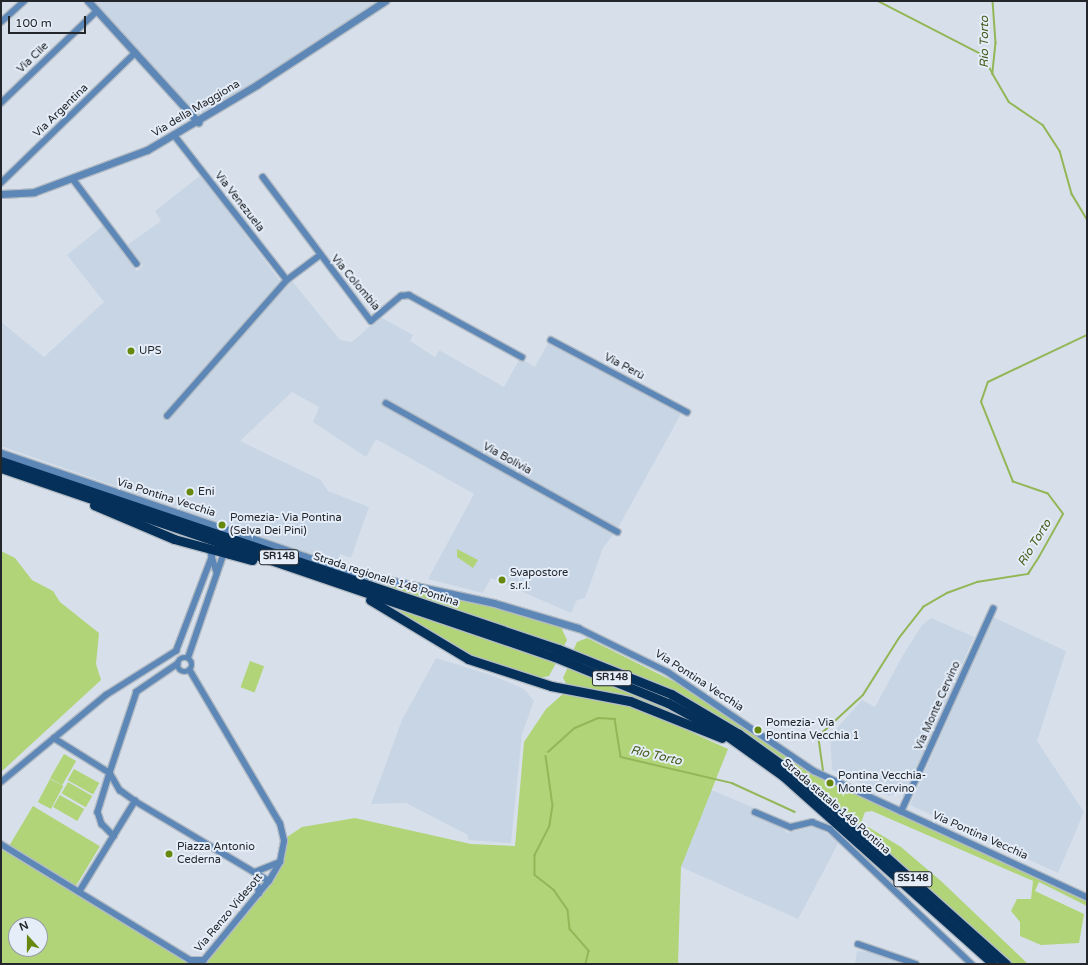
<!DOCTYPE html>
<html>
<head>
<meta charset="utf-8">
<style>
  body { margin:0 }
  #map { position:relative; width:1088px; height:965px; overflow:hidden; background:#d7e0ea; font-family:"Varela Round",sans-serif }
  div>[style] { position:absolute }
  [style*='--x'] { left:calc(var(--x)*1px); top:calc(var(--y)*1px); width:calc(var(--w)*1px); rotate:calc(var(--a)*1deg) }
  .built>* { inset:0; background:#c8d5e5 }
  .green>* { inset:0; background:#b1d478; transform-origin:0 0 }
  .stream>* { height:1.5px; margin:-0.75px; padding:0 0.75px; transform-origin:0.75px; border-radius:0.75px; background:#93b657 }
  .roads { filter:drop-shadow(1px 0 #b3bbc4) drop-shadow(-1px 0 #b3bbc4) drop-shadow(0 1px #b3bbc4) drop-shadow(0 -1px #b3bbc4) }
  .minor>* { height:5.5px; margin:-2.75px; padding:0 2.75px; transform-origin:2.75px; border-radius:2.75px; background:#5d87b6 }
  .minor>.ring { margin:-2.75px; padding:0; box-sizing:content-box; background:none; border:5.5px solid #5d87b6; border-radius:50% }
  .tertiary>* { height:7px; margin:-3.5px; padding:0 3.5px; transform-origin:3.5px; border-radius:3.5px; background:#5d87b6 }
  .trunk>* { height:9px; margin:-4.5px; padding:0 4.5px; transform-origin:4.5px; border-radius:4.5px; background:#043059 }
  .dots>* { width:11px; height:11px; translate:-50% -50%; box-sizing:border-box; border:2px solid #e4edf8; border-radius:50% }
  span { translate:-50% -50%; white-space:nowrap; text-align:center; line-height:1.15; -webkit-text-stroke:4px #e4edf8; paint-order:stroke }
  .shield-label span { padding:1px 3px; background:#e4edf8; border:1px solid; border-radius:3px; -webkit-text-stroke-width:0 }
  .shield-label { font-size:10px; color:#23262a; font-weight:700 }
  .street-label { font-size:11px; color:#23262a }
  .poi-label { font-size:11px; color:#23262a }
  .left { translate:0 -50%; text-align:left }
  .water-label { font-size:12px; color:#465c1a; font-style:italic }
  .frame { position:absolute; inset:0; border:2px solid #23262a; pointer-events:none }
  .north { position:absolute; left:8px; top:917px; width:40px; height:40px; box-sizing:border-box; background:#e4edf8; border:1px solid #979da6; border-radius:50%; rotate:339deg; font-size:11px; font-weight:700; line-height:16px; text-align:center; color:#23262a }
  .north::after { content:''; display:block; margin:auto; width:14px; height:18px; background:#66890d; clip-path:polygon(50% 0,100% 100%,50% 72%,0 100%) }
  .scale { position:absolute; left:8px; top:16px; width:78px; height:18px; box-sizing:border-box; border:2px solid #23262a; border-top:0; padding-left:5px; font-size:12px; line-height:14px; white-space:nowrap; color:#23262a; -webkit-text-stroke:3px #e4edf8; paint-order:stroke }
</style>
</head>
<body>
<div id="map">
  <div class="built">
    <i style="clip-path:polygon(89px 1px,385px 1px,198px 122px)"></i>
    <i style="clip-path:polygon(201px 175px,280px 281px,162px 415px,168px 420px,292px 281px,340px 340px,352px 342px,380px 317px,413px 335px,410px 341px,435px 357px,439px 350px,504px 387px,520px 358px,535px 367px,548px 343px,682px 412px,618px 528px,603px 548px,585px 598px,577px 600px,571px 613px,491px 578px,483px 593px,428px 579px,474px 494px,376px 439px,366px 457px,313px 422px,319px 407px,292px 392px,240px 441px,321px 480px,328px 491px,369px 507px,351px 558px,340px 554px,337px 564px,1px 446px,1px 322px,44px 357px,104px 302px,67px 255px,104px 225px,137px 271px,143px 266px,127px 245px,161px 221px,155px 211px)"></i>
    <i style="clip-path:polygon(993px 617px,1066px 651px,1037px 741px,1084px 812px,1058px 873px,910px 805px)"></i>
    <i style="clip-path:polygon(931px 618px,974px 637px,904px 797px,902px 792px,889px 796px,832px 770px,830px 736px,862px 700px,875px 707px,903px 655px,922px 625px)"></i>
    <i style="clip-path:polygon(436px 658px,494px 676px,524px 689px,534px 701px,522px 734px,511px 843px,468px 840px,468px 835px,406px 803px,371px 804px,402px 720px)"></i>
    <i style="clip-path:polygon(709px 789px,757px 809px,754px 815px,784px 827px,786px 833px,816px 826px,839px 842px,798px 919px,681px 867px)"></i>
    <i style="clip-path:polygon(857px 951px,871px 952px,906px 964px,855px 964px)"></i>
  </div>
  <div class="green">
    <i style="clip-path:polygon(457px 549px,478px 560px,473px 568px,457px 557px)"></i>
    <i style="clip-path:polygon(1px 551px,15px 558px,32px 580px,53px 591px,60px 602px,99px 633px,96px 664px,101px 680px,1px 772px)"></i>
    <i style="clip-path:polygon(352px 576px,492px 604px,561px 627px,567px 640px,563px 648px)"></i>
    <i style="clip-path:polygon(394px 607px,556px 663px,549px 676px,539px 678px,472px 656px,445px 643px)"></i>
    <i style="clip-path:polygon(587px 638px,687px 688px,809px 773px,1087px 901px,1087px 906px,1039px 882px,1035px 891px,1084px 914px,1079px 943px,1041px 945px,1020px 936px,1020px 922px,1011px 911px,1017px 899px,1031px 899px,1033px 881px,872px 811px,865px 812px,862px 820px,865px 825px,901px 847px,941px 881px,1028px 964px,1013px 964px,737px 730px,573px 651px,577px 642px)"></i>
    <i style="left:250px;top:661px;width:15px;height:28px;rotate:20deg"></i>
    <i style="clip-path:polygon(568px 667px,660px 704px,689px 719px,688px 723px,621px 694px,567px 685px,563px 678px)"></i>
    <i style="clip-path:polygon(564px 693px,634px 706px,728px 749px,681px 867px,678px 964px,204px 964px,268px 887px,281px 866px,287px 837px,302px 827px,355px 818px,471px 844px,515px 846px,524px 742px,546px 709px)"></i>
    <i style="left:64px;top:754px;width:14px;height:28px;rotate:30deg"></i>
    <i style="left:74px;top:769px;width:29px;height:13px;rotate:29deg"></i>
    <i style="left:50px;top:779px;width:15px;height:26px;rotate:28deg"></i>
    <i style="left:68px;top:782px;width:28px;height:13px;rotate:30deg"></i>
    <i style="left:60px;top:795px;width:28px;height:14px;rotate:30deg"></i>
    <i style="left:33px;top:806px;width:78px;height:48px;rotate:31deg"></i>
    <i style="clip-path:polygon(evenodd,1px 845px,194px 964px,1px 964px,1px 845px,16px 925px,40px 925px,40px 949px,16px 949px,16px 925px)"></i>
  </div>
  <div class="stream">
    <i style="--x:878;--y:1;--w:118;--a:27.2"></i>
    <i style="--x:983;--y:55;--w:21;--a:62"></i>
    <i style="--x:993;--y:1;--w:42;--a:85.9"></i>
    <i style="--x:996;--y:43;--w:31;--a:96"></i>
    <i style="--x:993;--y:74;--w:32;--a:60"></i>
    <i style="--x:1009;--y:102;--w:41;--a:34.1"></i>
    <i style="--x:1043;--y:125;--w:31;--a:57"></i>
    <i style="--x:1060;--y:151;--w:45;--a:74.4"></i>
    <i style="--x:1072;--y:194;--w:29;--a:59"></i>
    <i style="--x:548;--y:752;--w:36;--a:-42"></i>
    <i style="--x:575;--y:728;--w:25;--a:-23"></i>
    <i style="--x:598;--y:718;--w:17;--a:3"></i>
    <i style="--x:615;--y:719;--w:38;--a:81"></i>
    <i style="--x:621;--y:757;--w:114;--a:13.2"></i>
    <i style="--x:732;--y:783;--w:69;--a:24.7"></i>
    <i style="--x:546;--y:756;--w:50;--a:82"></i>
    <i style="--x:553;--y:806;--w:20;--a:99"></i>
    <i style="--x:550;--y:826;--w:33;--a:117"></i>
    <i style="--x:535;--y:855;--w:20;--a:90"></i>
    <i style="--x:535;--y:875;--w:24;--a:38"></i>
    <i style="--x:554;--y:890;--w:24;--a:55"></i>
    <i style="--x:568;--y:910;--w:19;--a:84"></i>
    <i style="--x:570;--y:929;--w:29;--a:49"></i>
    <i style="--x:589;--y:951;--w:13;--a:103"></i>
    <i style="--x:823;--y:771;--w:30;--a:-98"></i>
    <i style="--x:819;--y:741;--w:10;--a:-66"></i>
    <i style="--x:823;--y:732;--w:54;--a:-42.8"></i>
    <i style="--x:863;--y:695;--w:67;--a:-57.7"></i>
    <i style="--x:899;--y:638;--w:39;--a:-52"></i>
    <i style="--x:923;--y:607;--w:28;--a:-30"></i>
    <i style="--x:947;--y:593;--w:32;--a:-20"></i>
    <i style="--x:977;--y:582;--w:52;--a:-8.9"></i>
    <i style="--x:1028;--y:574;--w:20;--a:-57"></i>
    <i style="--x:1039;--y:557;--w:49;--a:-60.8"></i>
    <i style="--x:1063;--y:514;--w:25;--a:-127"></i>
    <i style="--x:1048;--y:494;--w:37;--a:-161"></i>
    <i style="--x:1013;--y:482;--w:86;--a:-111.8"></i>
    <i style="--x:981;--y:402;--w:21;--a:-71"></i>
    <i style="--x:988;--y:382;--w:110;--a:-25.4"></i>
  </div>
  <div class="roads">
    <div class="minor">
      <i style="--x:1;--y:22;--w:31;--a:-42"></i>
      <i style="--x:1;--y:103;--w:133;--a:-43.8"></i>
      <i style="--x:175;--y:136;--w:182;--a:52.1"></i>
      <i style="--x:263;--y:177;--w:180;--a:53.1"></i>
      <i style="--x:371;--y:321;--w:39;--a:-40"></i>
      <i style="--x:401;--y:296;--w:8;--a:-7"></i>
      <i style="--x:409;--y:295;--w:129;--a:28.8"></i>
      <i style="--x:73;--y:179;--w:106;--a:53"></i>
      <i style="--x:1;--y:183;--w:187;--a:-44.1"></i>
      <i style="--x:551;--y:340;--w:154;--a:27.9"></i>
      <i style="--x:386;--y:403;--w:265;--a:29.1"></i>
      <i style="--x:167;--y:416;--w:181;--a:-48.6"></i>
      <i style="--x:287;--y:280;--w:40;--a:-37"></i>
      <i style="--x:211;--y:553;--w:21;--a:73"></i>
      <i style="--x:578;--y:628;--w:100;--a:26.1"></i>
      <i style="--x:668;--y:672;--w:176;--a:34.1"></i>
      <i style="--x:814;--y:771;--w:301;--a:24.8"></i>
      <i class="ring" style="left:178px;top:658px;width:8.5px;height:8.5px"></i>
      <i style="--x:188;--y:658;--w:111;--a:-71.1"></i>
      <i style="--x:178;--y:664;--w:50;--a:145.7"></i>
      <i style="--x:137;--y:692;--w:85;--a:108.4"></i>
      <i style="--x:110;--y:773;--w:20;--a:60"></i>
      <i style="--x:120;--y:790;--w:19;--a:36"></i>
      <i style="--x:135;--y:801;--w:156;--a:30.8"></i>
      <i style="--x:54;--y:738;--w:66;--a:32"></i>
      <i style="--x:110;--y:773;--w:41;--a:107.1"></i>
      <i style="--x:98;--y:812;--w:13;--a:72"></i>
      <i style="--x:102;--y:824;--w:17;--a:45"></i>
      <i style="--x:1;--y:782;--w:136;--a:-39.6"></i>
      <i style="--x:106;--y:695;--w:83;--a:-32.2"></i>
      <i style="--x:176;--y:651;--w:102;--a:-69.2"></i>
      <i style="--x:755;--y:812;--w:39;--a:23"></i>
      <i style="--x:791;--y:827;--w:22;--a:-13"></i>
      <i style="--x:812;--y:822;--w:19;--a:21"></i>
      <i style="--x:830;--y:829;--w:196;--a:43.6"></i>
      <i style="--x:901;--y:812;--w:223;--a:-65.6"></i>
      <i style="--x:1;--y:844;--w:222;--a:31.5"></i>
      <i style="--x:190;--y:960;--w:14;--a:0"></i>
      <i style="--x:204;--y:960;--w:102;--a:-50.6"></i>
      <i style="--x:269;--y:881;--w:22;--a:-60"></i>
      <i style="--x:280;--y:862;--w:21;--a:-79"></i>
      <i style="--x:284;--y:841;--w:17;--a:-103"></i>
      <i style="--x:280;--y:824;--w:178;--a:-120.5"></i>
      <i style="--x:79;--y:892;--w:107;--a:-58.4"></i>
      <i style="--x:259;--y:894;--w:22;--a:-100"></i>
      <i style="--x:255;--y:872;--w:27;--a:-22"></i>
      <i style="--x:858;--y:944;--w:61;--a:19"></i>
    </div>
    <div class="tertiary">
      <i style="--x:88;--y:1;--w:164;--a:47.7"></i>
      <i style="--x:1;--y:194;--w:33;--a:-3"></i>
      <i style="--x:34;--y:192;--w:121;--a:-20.4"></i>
      <i style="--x:147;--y:150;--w:129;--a:-30.7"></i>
      <i style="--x:258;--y:84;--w:152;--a:-33.2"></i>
      <i style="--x:1;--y:453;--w:370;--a:18.8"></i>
      <i style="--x:351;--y:572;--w:146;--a:12.2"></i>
      <i style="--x:494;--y:603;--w:88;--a:16.6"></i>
    </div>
    <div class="trunk">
      <i style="--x:1;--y:461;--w:588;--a:18.65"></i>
      <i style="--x:558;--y:649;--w:122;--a:21.7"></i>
      <i style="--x:671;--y:694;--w:79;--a:30.5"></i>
      <i style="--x:739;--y:734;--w:62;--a:35.8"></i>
      <i style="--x:789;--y:770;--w:291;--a:41.8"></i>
      <i style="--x:1;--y:468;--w:585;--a:18.84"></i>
      <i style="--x:555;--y:657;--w:122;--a:22.2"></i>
      <i style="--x:668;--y:703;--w:66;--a:28.9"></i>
      <i style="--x:726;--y:735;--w:70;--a:35.7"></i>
      <i style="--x:783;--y:776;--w:282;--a:41.8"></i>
      <i style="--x:94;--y:505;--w:87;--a:23"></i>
      <i style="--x:174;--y:539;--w:81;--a:15.1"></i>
      <i style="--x:370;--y:600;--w:114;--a:31"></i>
      <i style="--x:468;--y:659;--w:87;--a:18"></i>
      <i style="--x:551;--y:686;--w:80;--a:10.8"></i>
      <i style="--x:630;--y:701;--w:99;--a:21.9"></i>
    </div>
  </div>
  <div class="dots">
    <i style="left:131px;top:351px;background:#66890d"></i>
    <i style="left:190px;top:492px;background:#66890d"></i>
    <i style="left:222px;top:525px;background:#66890d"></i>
    <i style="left:502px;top:580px;background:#66890d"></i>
    <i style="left:758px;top:730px;background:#66890d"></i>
    <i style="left:830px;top:783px;background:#66890d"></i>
    <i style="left:169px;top:854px;background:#66890d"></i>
  </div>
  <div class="shield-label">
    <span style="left:279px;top:557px">SR148</span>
    <span style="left:612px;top:678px">SR148</span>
    <span style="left:913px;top:879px">SS148</span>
  </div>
  <div class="street-label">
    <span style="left:33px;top:58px;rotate:-44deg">Via Cile</span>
    <span style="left:196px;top:109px;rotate:-31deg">Via della Maggiona</span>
    <span style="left:61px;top:111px;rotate:-44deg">Via Argentina</span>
    <span style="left:239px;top:202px;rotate:52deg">Via Venezuela</span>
    <span style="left:355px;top:283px;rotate:50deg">Via Colombia</span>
    <span style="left:624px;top:367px;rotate:28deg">Via Perù</span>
    <span style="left:507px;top:459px;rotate:29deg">Via Bolivia</span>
    <span style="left:166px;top:498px;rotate:18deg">Via Pontina Vecchia</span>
    <span style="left:386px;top:580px;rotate:18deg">Strada regionale 148 Pontina</span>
    <span style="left:699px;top:681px;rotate:33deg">Via Pontina Vecchia</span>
    <span style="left:938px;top:706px;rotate:-66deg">Via Monte Cervino</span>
    <span style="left:836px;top:807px;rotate:41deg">Strada statale 148 Pontina</span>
    <span style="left:980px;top:836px;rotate:24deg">Via Pontina Vecchia</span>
    <span style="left:229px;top:913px;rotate:-50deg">Via Renzo Videsott</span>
  </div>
  <div class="poi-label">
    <span class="left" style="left:139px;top:351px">UPS</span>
    <span class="left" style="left:198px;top:492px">Eni</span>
    <span class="left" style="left:230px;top:525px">Pomezia- Via Pontina<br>(Selva Dei Pini)</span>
    <span class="left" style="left:510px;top:580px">Svapostore<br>s.r.l.</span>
    <span class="left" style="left:766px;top:730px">Pomezia- Via<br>Pontina Vecchia 1</span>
    <span class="left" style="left:838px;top:783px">Pontina Vecchia-<br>Monte Cervino</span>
    <span class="left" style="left:177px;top:854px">Piazza Antonio<br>Cederna</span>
  </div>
  <div class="water-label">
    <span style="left:985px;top:42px;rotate:-90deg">Rio Torto</span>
    <span style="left:1035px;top:543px;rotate:-58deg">Rio Torto</span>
    <span style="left:656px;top:756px;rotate:13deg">Rio Torto</span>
  </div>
  <div class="frame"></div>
  <div class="north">N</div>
  <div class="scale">100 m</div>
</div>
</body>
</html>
